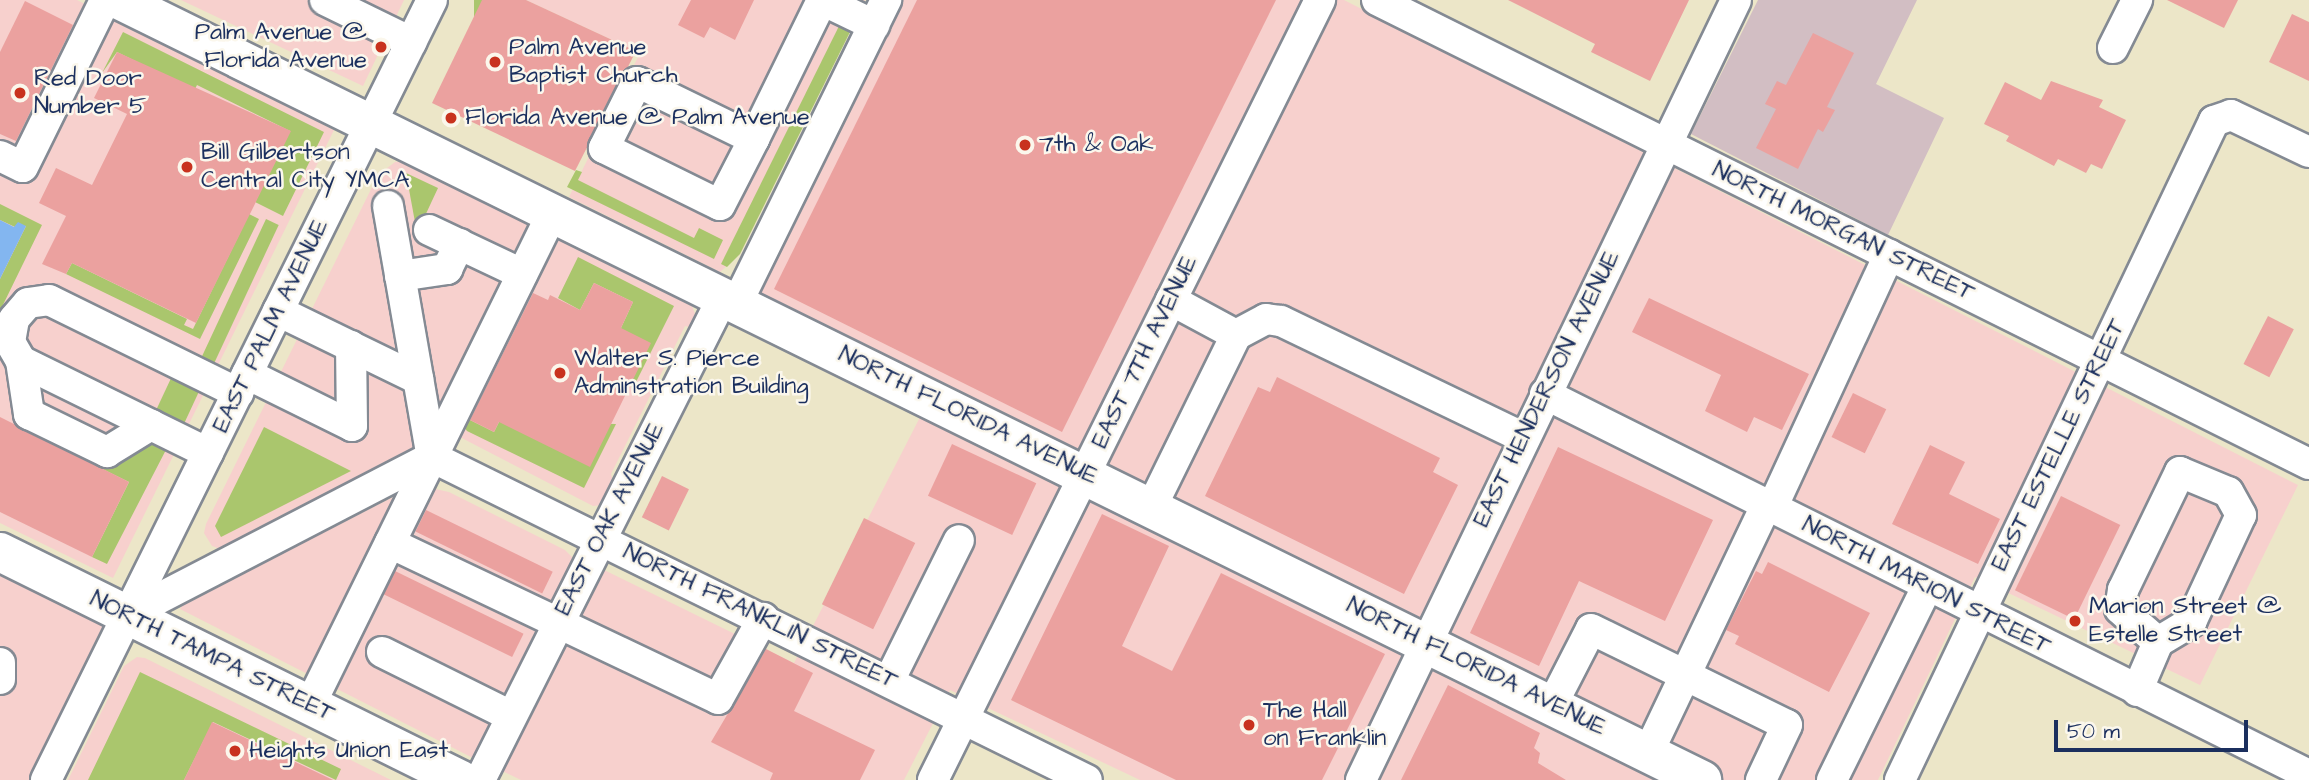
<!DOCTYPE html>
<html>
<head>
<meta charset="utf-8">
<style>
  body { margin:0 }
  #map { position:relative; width:2309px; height:780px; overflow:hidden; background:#ece6c8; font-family:"Architects Daughter",sans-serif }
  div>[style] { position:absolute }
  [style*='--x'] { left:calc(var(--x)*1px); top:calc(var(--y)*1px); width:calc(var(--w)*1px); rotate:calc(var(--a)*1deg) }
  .built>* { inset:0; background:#f7d0cd }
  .industrial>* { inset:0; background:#d2bec3 }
  .green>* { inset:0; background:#aac66d; transform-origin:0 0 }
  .water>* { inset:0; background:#83b6f0 }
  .building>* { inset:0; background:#eba19f; transform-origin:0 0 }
  .roads { filter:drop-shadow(2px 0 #848a93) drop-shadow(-2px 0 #848a93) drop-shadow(0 2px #848a93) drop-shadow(0 -2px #848a93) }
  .minor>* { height:30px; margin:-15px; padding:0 15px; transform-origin:15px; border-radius:15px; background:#fff }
  .major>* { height:38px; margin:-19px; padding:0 19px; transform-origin:19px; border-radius:19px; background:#fff }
  .dots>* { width:19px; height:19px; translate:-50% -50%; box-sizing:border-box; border:4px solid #fbf7ec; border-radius:50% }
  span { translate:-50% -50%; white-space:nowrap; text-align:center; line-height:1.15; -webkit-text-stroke:5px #fbf7ec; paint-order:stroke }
  .poi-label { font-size:24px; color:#1b2f5e }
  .right { translate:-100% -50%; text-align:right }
  .left { translate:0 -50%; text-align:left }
  .street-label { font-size:24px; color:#1b2f5e }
  .scale { position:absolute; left:2054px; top:720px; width:194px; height:32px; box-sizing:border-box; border:4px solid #1b2f5e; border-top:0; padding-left:9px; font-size:21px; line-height:24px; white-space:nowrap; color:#1b2f5e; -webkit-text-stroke:5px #fbf7ec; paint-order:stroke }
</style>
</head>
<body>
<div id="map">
  <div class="built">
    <i style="clip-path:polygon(0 0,77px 0,334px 130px,113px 578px,0 523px)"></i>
    <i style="clip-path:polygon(181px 0,404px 0,363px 86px)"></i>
    <i style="clip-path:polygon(526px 0,865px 0,740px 254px,720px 272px,569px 197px,643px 47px,639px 45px,636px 51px)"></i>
    <i style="clip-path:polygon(900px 0,1344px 0,2298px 485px,2200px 685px,1975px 577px,1878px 780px,1140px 780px,950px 690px,904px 780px,521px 780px,496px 768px,596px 566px,794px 663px,937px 384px,747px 297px)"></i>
    <i style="clip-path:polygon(404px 161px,692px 306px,695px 314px,689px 327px,685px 326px,611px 474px,614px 484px,602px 505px,593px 506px,454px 434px,415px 443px,410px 452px,223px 550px,212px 546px,204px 533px,206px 524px,378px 175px,395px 162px)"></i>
    <i style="clip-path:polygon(417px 485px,449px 492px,565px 550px,575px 560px,478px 756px,473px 758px,180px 609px,185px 602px)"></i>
    <i style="clip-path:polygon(0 557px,123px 621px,42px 780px,0 780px)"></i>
    <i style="clip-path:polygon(137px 657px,145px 658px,391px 780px,68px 780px,124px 666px)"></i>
  </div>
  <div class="industrial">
    <i style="clip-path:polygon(1758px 0,1917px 0,1876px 84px,1944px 118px,1888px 235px,1691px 134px)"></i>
  </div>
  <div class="green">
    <i style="left:474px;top:0;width:8px;height:93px"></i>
    <i style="clip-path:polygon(841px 22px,850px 32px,740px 254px,727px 267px,721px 264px)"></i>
    <i style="clip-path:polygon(123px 32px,324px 132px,283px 216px,255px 202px,290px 131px,197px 85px,192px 95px,186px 86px,117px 52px,102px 73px)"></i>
    <i style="clip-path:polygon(576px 170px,582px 172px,578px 180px,694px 238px,699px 228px,723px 240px,714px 259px,567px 187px)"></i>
    <i style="clip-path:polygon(406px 173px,438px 188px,417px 233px)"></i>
    <i style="clip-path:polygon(0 204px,42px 225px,0 311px,0 279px,26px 226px,15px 227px,0 220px)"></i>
    <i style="clip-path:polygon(249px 214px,259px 219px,200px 339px,66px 274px,72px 263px,187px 319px,184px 325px,193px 329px)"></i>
    <i style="left:266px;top:219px;width:14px;height:158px;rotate:25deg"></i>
    <i style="clip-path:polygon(578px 257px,674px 306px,632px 390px,621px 328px,633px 302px,594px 283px,580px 310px,558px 298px)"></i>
    <i style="left:173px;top:374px;width:31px;height:47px;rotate:25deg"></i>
    <i style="clip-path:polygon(464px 417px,494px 432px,499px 422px,616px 424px,584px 488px,467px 431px,461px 423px)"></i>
    <i style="clip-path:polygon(264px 427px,351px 471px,221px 537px,215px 526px)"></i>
    <i style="clip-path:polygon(151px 436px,169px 444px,107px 564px,92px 557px,129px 482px,78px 457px,82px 448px,117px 465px)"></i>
    <i style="clip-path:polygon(140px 672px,341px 769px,336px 780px,213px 722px,184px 780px,88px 780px)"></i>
  </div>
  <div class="water">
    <i style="clip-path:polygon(0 220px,14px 227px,18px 222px,26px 226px,0 279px)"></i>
  </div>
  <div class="building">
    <i style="clip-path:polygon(482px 0,526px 0,636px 51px,575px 171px,432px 103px)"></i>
    <i style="clip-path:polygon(691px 0,754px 0,735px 40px,710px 27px,704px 38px,678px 25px)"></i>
    <i style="clip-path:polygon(917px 0,1276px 0,1062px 432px,774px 289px)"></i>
    <i style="clip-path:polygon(1508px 0,1689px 0,1650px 81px,1591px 52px,1595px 44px)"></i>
    <i style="clip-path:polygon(2167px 0,2238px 0,2224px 28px)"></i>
    <i style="clip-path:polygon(25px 1px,73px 25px,16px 141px,0 134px,0 52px)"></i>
    <i style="clip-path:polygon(2292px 14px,2309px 22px,2309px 81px,2269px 62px)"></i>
    <i style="clip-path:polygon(1813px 33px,1854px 53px,1827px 107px,1835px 110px,1823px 132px,1818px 129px,1798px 169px,1756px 148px,1776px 109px,1765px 104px,1777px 81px,1786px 85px)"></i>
    <i style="clip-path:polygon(117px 52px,291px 131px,196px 323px,72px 263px,66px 274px,42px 264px,66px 216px,39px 203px,56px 168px,92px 185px,127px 114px,94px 98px)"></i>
    <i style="clip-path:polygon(2051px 81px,2103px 100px,2099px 107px,2126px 120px,2102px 169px,2091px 164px,2086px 173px,2058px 159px,2054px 166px,2006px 141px,2009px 136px,1984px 124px,2005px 82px,2041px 100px)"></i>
    <i style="clip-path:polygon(594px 283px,633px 302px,621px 328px,651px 343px,590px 467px,499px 422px,494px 432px,470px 420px,533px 293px,548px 300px,550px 295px,580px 310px)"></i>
    <i style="clip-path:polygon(1649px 298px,1809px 374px,1782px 430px,1754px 417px,1747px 432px,1705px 411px,1721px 375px,1632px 332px)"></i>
    <i style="left:2268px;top:316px;width:29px;height:54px;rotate:27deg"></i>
    <i style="clip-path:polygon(1277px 377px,1440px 458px,1433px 472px,1458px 485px,1404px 594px,1205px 496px,1258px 387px,1270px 392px)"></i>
    <i style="left:1853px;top:393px;width:37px;height:49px;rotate:26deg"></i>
    <i style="clip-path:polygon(0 417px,129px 482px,92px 557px,0 512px)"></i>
    <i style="left:952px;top:444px;width:93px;height:57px;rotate:25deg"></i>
    <i style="clip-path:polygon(1930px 445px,1965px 462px,1949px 494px,2000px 519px,1978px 564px,1892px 524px)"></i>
    <i style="clip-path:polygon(1558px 447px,1713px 520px,1665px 621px,1579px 581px,1539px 666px,1470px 633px)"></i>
    <i style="left:662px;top:476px;width:30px;height:46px;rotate:26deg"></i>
    <i style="left:2061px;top:496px;width:66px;height:105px;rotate:26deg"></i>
    <i style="left:426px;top:510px;width:141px;height:24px;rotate:26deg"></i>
    <i style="clip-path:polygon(1102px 514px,1169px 546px,1122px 646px,1172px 671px,1221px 573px,1385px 654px,1322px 780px,1176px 780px,1011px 700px)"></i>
    <i style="left:864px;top:518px;width:57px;height:96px;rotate:26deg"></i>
    <i style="clip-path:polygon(1768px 562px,1870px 613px,1829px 692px,1735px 644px,1739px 636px,1726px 630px,1756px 571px,1762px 574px)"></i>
    <i style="left:395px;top:571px;width:143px;height:26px;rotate:26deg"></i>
    <i style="clip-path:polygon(766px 649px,813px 673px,794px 711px,875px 750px,860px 780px,770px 780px,773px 773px,711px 742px)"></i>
    <i style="clip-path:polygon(1448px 685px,1540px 733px,1534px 748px,1540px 753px,1538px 763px,1566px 780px,1401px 780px)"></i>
    <i style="clip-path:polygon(212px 722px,333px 780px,184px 780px)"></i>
  </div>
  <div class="roads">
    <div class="minor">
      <i style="--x:325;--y:0;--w:96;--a:26"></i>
      <i style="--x:822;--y:0;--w:58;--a:25.7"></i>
      <i style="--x:1377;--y:0;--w:1041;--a:26.47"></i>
      <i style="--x:2113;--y:48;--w:54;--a:-63.4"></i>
      <i style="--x:754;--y:139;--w:130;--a:-154"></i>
      <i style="--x:637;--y:82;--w:74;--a:116.6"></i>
      <i style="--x:604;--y:148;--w:129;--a:26.2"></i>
      <i style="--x:720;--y:205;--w:74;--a:-62.7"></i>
      <i style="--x:754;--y:139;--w:155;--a:-63.9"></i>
      <i style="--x:0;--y:156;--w:25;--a:26"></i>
      <i style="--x:23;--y:167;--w:186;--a:-63.8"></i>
      <i style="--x:388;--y:206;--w:255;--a:80.1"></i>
      <i style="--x:429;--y:230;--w:103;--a:25.3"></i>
      <i style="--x:400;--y:276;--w:48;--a:-8.5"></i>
      <i style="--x:447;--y:269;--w:28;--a:-64"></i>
      <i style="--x:1171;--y:300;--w:74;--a:28.3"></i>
      <i style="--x:737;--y:303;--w:338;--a:-63.8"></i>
      <i style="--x:278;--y:311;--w:156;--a:25.9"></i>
      <i style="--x:21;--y:361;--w:54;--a:81.4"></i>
      <i style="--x:29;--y:414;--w:87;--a:26"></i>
      <i style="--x:107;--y:452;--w:52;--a:-31.5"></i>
      <i style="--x:247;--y:374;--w:117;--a:26.3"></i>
      <i style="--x:352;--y:426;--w:80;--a:-90.7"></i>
      <i style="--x:1545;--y:394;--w:854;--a:26.51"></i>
      <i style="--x:208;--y:453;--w:208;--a:-153.8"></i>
      <i style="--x:21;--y:361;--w:22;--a:-120"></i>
      <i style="--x:10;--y:342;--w:23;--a:-80"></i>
      <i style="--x:14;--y:319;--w:21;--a:-49"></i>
      <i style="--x:28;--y:303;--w:21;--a:-8"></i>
      <i style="--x:49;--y:300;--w:211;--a:26.2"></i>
      <i style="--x:432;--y:457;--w:730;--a:26.25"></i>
      <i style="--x:1152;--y:506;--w:191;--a:-63.8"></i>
      <i style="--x:1236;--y:335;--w:34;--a:-28"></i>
      <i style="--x:1266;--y:319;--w:15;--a:8"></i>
      <i style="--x:1281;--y:321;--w:270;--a:25.7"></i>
      <i style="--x:1772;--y:508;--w:279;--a:-65.2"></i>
      <i style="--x:390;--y:543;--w:363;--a:25.4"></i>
      <i style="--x:718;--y:699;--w:93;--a:-60.9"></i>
      <i style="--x:127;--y:615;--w:343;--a:-27.4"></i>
      <i style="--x:382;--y:652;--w:144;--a:26.4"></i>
      <i style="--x:0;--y:663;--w:16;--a:90"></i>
      <i style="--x:889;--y:681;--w:157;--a:-63.6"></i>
      <i style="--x:2137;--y:691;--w:53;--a:-66.8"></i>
      <i style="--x:2158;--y:642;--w:39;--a:-31"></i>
      <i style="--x:2191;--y:622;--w:118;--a:-65"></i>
      <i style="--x:2241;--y:515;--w:26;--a:-119"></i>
      <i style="--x:2228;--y:492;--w:52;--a:-157.4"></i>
      <i style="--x:2180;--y:472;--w:131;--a:115.8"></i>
      <i style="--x:2123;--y:590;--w:19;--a:99"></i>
      <i style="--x:2120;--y:609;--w:50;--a:41"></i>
      <i style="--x:310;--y:705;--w:547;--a:-63.76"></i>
      <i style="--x:1552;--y:705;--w:85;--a:-62.8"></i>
      <i style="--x:1591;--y:629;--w:218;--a:26.1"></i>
      <i style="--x:1787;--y:725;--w:61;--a:115.3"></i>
      <i style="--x:1648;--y:753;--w:274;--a:-64.5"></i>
      <i style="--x:46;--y:780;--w:870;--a:-63.67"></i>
      <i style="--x:480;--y:780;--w:541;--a:-63.29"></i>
      <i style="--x:933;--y:780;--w:871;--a:-63.61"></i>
      <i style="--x:1361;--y:780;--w:865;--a:-64.32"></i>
      <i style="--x:1832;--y:780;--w:215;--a:-63.8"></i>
      <i style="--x:1900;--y:780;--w:730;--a:-64.52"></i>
      <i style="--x:2214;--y:121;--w:18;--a:-19"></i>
      <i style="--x:2231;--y:115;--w:86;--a:25.4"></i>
    </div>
    <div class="major">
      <i style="--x:119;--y:0;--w:1765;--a:26.23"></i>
      <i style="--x:0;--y:552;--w:514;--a:26.32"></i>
    </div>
  </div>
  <div class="dots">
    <i style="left:381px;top:47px;background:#c8321e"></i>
    <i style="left:495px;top:62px;background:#c8321e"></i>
    <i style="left:20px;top:93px;background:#c8321e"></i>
    <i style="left:451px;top:118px;background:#c8321e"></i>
    <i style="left:1025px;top:145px;background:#c8321e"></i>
    <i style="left:187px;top:167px;background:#c8321e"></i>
    <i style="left:560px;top:373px;background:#c8321e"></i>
    <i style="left:2075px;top:621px;background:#c8321e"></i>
    <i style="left:1249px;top:725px;background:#c8321e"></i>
    <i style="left:235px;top:751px;background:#c8321e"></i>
  </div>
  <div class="poi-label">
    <span class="right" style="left:367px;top:47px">Palm Avenue @<br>Florida Avenue</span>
    <span class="left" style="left:509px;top:62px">Palm Avenue<br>Baptist Church</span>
    <span class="left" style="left:34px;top:93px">Red Door<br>Number 5</span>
    <span class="left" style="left:465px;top:118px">Florida Avenue @ Palm Avenue</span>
    <span class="left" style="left:1039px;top:145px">7th &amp; Oak</span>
    <span class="left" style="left:201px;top:167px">Bill Gilbertson<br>Central City YMCA</span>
    <span class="left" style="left:574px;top:373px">Walter S. Pierce<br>Adminstration Building</span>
    <span class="left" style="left:2089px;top:621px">Marion Street @<br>Estelle Street</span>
    <span class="left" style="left:1263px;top:725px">The Hall<br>on Franklin</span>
    <span class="left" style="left:249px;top:751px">Heights Union East</span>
  </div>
  <div class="street-label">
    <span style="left:1843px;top:232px;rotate:26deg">NORTH MORGAN STREET</span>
    <span style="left:271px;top:326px;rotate:-64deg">EAST PALM AVENUE</span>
    <span style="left:1145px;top:352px;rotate:-64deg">EAST 7TH AVENUE</span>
    <span style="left:1547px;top:389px;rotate:-64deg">EAST HENDERSON AVENUE</span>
    <span style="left:968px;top:416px;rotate:26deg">NORTH FLORIDA AVENUE</span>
    <span style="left:2059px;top:445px;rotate:-64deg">EAST ESTELLE STREET</span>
    <span style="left:610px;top:519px;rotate:-63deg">EAST OAK AVENUE</span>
    <span style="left:1926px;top:586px;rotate:27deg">NORTH MARION STREET</span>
    <span style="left:760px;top:617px;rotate:26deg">NORTH FRANKLIN STREET</span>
    <span style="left:212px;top:657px;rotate:26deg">NORTH TAMPA STREET</span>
    <span style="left:1476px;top:667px;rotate:26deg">NORTH FLORIDA AVENUE</span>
  </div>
  <div class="scale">50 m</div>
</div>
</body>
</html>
